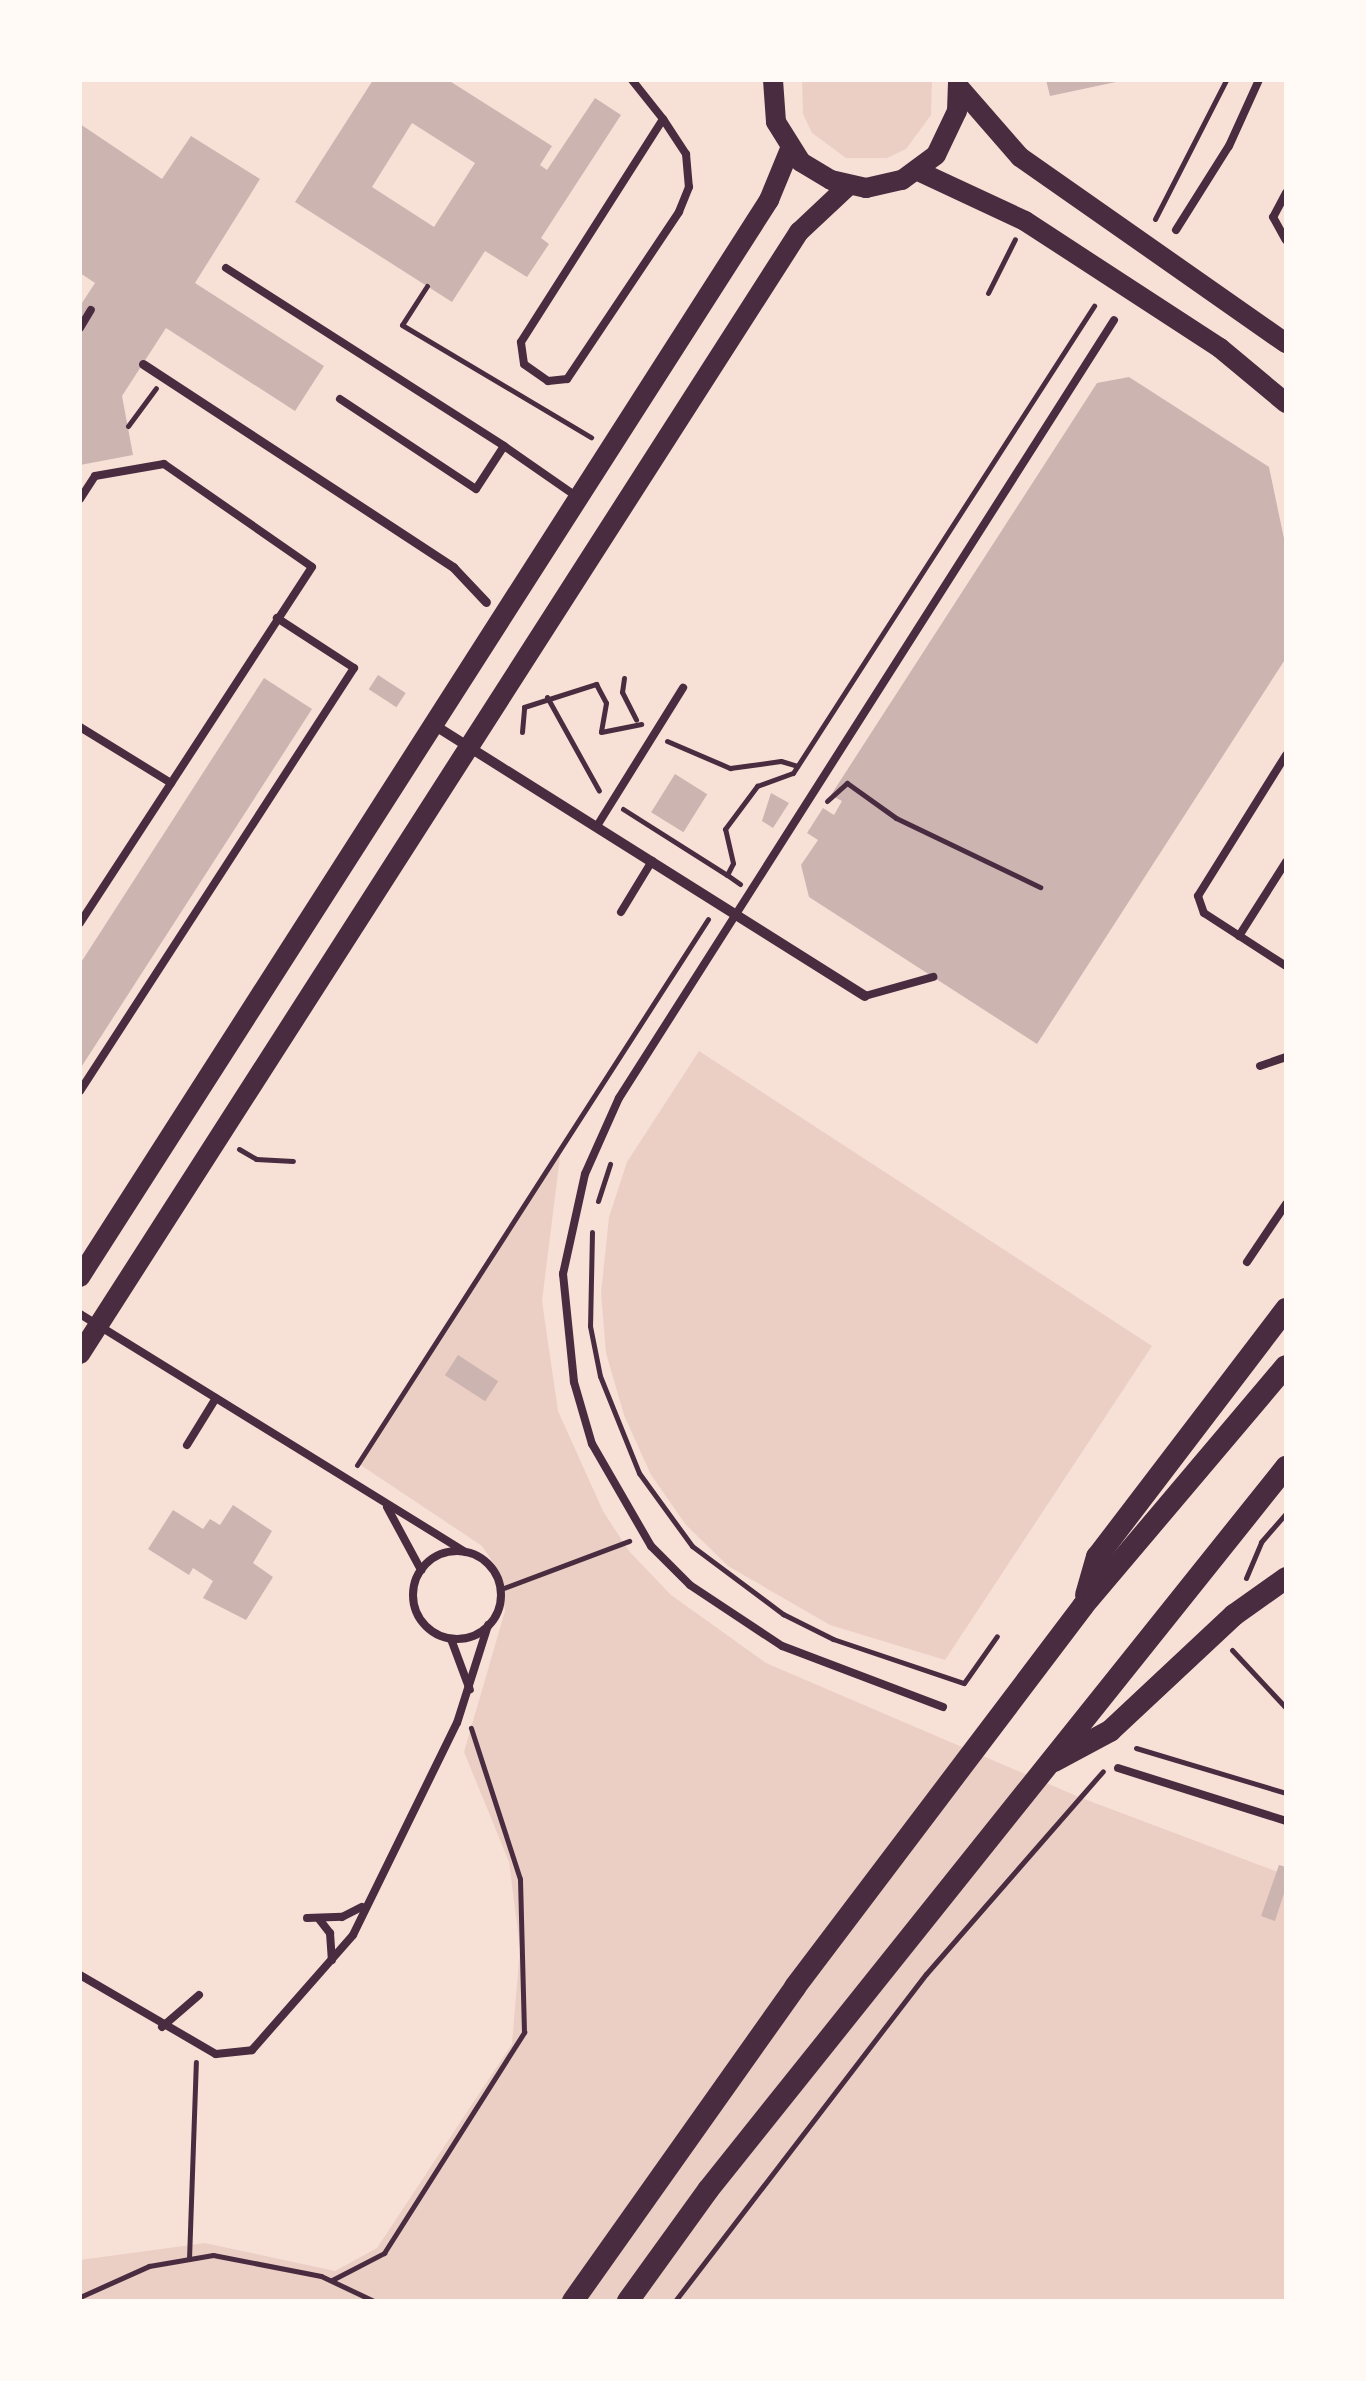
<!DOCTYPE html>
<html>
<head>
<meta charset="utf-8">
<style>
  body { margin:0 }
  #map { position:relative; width:1366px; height:2381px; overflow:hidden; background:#f7e1d7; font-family:Ubuntu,sans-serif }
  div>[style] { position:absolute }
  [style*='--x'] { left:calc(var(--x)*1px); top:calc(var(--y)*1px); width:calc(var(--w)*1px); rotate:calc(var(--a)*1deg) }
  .green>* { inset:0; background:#ebcfc5 }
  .building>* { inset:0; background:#ccb4b1; transform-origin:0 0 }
  .path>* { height:5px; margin:-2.5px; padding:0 2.5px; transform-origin:2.5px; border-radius:2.5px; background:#4a2c40 }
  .service>* { height:8px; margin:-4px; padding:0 4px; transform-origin:4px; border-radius:4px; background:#4a2c40 }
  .service>.ring { margin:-4px; padding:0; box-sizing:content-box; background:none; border:8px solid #4a2c40; border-radius:50% }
  .pedestrian>* { height:9px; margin:-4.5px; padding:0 4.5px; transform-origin:4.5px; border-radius:4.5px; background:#4a2c40 }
  .minor>* { height:10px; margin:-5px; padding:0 5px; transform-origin:5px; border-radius:5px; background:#4a2c40 }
  .secondary>* { height:20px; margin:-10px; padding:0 10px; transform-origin:10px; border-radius:10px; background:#4a2c40 }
  .primary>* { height:22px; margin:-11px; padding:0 11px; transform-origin:11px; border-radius:11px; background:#4a2c40 }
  span { translate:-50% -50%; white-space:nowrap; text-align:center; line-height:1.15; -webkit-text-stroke:8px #fffaf5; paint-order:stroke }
  .frame { position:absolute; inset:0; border:82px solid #fffaf5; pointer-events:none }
</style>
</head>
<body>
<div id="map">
  <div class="green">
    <i style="clip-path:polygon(802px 80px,932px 80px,931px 115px,906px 149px,887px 158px,846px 158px,812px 133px,803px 114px)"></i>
    <i style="clip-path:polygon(699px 1051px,1152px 1346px,945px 1660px,830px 1625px,728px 1566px,686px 1525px,651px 1475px,624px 1415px,606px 1353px,601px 1293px,609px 1217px,627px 1162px)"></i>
    <i style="clip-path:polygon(561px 1149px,542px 1301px,558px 1411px,603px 1511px,629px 1551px,671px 1595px,766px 1663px,1079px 1797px,1286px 1875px,1286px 2301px,80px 2301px,80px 2260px,205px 2243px,335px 2271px,377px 2248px,512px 2044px,520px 1948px,509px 1862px,464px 1752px,505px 1611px,500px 1573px,482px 1546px,359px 1464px)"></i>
  </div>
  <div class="building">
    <i style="clip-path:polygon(evenodd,373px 80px,448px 80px,552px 146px,540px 165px,547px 170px,595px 98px,621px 115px,541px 238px,549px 244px,527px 277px,485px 251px,452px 302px,295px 202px,373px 80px,412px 123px,475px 163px,434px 227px,372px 187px,412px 123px)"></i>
    <i style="clip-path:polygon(1046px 80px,1116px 80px,1116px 82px,1050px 96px)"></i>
    <i style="clip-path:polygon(80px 124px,162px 179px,191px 136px,260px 179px,195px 283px,324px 366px,295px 411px,166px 328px,122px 396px,133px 455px,80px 465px,80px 306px,95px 283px,80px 273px)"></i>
    <i style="clip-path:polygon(1129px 377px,1269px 467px,1286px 548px,1286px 658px,1037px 1044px,809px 897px,801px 865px,818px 840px,807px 833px,823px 808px,834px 815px,842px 801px,831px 795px,1097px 383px)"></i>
    <i style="left:378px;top:675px;width:33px;height:17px;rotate:33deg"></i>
    <i style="clip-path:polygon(264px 678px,312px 709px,80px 1069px,80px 964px)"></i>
    <i style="left:675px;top:774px;width:38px;height:45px;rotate:32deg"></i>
    <i style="clip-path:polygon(771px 793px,789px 803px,773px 828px,762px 821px)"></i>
    <i style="left:458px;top:1355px;width:48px;height:24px;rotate:33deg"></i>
    <i style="clip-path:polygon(233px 1505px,272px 1531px,253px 1563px,273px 1577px,246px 1620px,203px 1598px,213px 1581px,193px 1568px,189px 1575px,148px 1549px,173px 1510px,203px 1529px,210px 1519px,220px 1525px)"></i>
    <i style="clip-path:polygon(1279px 1865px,1286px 1867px,1286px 1887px,1275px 1921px,1261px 1916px)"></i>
  </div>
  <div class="path">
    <i style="--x:1155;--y:219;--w:156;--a:-62.9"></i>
    <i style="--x:427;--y:286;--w:46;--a:122.7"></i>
    <i style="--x:402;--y:325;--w:220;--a:30.7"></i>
    <i style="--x:988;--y:293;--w:60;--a:-63.4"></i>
    <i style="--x:128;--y:426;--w:47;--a:-53.6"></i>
    <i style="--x:624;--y:678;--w:14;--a:98"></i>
    <i style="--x:622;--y:692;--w:31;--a:63"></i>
    <i style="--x:547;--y:697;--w:107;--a:61"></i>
    <i style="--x:522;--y:732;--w:25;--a:-85"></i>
    <i style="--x:524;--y:707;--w:76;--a:-17.7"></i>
    <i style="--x:596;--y:684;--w:21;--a:62"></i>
    <i style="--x:606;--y:703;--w:29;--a:100"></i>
    <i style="--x:601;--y:732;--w:41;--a:-11.3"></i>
    <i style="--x:667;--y:741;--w:69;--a:23.2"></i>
    <i style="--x:730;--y:768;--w:51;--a:-7.8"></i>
    <i style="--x:781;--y:761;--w:17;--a:17"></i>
    <i style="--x:827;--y:801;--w:27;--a:-42"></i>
    <i style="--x:847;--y:783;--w:60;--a:35.5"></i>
    <i style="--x:896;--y:818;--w:160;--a:25.6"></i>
    <i style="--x:623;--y:809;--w:123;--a:32.4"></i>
    <i style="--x:740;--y:884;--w:16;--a:-145"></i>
    <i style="--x:727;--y:875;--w:13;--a:-63"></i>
    <i style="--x:733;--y:863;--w:35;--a:-103"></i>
    <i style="--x:725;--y:829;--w:54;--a:-53.3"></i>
    <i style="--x:757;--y:786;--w:38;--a:-20"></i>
    <i style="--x:793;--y:773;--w:556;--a:-57.2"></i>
    <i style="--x:239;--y:1149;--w:20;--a:30"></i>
    <i style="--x:256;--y:1159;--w:37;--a:3"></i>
    <i style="--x:598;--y:1201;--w:39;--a:-72"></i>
    <i style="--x:592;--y:1232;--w:94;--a:91.2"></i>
    <i style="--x:590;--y:1326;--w:51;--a:78.7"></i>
    <i style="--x:600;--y:1376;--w:105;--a:68.1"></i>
    <i style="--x:639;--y:1473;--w:90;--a:54"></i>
    <i style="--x:692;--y:1546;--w:114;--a:36.8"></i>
    <i style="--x:783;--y:1614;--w:56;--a:26.6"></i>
    <i style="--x:833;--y:1639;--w:138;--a:18.6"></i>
    <i style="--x:964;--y:1683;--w:57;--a:-54.9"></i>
    <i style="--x:357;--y:1465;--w:649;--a:-57.26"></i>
    <i style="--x:1246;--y:1578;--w:39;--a:-67"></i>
    <i style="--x:1261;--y:1542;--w:38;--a:-49"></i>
    <i style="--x:501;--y:1589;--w:137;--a:-20.6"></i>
    <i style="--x:1232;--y:1650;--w:79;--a:47"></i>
    <i style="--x:1136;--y:1748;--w:157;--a:16.7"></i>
    <i style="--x:189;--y:2259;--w:197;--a:-88"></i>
    <i style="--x:332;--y:2280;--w:59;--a:-27.4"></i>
    <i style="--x:384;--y:2253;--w:262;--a:-57.6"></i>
    <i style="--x:524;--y:2032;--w:153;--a:-91.5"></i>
    <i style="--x:520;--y:1879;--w:159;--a:-108"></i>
    <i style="--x:80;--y:2297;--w:76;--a:-24.2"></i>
    <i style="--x:149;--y:2266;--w:65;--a:-9.8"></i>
    <i style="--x:213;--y:2255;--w:110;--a:11"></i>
    <i style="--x:321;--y:2276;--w:59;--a:25.3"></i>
    <i style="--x:675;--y:2301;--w:412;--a:-52.5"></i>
    <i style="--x:926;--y:1974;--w:269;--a:-48.9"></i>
  </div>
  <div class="service">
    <i style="--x:632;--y:80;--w:50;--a:51.5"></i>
    <i style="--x:663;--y:119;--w:42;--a:56.7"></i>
    <i style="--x:686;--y:154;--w:33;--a:85"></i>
    <i style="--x:689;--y:187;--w:27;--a:112"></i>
    <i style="--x:679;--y:212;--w:201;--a:123.8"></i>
    <i style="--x:567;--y:379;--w:19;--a:174"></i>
    <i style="--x:548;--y:381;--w:29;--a:-145"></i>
    <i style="--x:524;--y:364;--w:22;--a:-98"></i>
    <i style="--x:521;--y:342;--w:264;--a:-57.5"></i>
    <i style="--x:1286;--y:193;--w:27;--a:118"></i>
    <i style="--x:1273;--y:217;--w:26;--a:61"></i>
    <i style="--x:1176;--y:230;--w:99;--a:-57.8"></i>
    <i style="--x:1229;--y:146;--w:72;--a:-65.6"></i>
    <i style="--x:226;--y:268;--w:330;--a:32.6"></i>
    <i style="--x:80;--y:328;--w:21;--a:-59"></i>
    <i style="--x:340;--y:399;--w:163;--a:33.5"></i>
    <i style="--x:476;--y:489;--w:51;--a:-56.9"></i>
    <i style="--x:504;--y:446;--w:88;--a:34.8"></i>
    <i style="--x:80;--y:499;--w:27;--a:-57"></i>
    <i style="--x:95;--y:476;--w:70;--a:-9.9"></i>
    <i style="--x:164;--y:464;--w:180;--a:34.8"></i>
    <i style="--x:312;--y:567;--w:425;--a:123.1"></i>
    <i style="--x:80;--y:727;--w:107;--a:31.6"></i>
    <i style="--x:1286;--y:755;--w:166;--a:122"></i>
    <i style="--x:1198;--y:896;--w:18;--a:71"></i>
    <i style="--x:1204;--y:913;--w:98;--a:32.9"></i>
    <i style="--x:597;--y:826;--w:163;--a:-58.1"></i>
    <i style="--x:621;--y:912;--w:60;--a:-58.7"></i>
    <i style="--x:1239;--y:936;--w:88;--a:-57.6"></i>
    <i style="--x:865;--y:996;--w:71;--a:-15.6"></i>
    <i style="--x:1260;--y:1066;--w:28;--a:-19"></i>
    <i style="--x:80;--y:1091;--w:504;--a:-57.07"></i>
    <i style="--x:354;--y:668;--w:92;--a:-147"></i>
    <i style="--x:1247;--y:1262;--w:70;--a:-56.1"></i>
    <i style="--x:80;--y:1314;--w:453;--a:31.7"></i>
    <i style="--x:187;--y:1445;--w:55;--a:-58.3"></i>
    <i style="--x:387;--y:1507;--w:72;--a:61.6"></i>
    <i class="ring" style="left:413px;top:1551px;width:80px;height:80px"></i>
    <i style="--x:451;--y:1639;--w:54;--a:69.6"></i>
    <i style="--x:943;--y:1707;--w:172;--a:-159.2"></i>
    <i style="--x:782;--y:1646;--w:110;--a:-146.5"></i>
    <i style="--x:690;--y:1585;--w:55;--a:-135"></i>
    <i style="--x:651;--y:1546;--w:118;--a:-120"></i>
    <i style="--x:592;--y:1444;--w:65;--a:-106.2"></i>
    <i style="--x:574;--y:1382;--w:109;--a:-95.8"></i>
    <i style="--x:563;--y:1274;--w:102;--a:-77.6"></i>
    <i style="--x:585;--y:1174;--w:83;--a:-65.9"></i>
    <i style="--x:619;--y:1098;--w:922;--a:-57.53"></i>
    <i style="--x:1118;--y:1768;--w:176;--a:17.5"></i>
    <i style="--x:307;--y:1918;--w:35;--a:-2"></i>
    <i style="--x:342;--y:1917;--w:22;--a:-27"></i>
    <i style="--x:319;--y:1919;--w:18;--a:52"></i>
    <i style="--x:330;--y:1933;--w:27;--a:86"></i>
    <i style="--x:80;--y:1975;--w:157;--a:30.2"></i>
    <i style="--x:216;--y:2054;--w:36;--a:-6"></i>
    <i style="--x:252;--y:2050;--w:153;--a:-48.7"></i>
    <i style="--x:353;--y:1935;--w:236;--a:-63.9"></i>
    <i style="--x:457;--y:1723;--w:103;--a:-72.4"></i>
    <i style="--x:162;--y:2027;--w:49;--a:-40.9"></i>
  </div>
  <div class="pedestrian">
    <i style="--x:143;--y:364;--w:371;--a:33.2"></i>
    <i style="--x:453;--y:567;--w:48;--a:46.7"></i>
  </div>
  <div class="minor">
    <i style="--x:434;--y:725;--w:509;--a:32.16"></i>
  </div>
  <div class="secondary">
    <i style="--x:773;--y:80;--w:42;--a:85.9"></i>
    <i style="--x:776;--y:122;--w:47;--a:58"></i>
    <i style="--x:801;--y:162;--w:35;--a:31"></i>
    <i style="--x:831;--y:180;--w:36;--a:13"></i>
    <i style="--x:866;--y:188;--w:37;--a:-13"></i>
    <i style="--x:902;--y:180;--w:42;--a:-36.3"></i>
    <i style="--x:936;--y:155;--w:49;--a:-64.5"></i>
    <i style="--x:957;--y:111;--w:29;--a:-88"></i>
    <i style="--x:959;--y:87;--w:93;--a:48.9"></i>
    <i style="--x:1020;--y:157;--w:325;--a:35"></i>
    <i style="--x:918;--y:171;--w:118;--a:25"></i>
    <i style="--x:1025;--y:221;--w:233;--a:33.1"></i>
    <i style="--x:1220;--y:348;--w:86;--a:39.8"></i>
    <i style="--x:80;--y:1277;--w:1279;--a:-57.39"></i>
    <i style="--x:769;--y:200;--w:55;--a:-67.6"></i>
    <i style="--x:80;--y:1354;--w:1333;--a:-57.35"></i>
    <i style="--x:799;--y:232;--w:67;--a:-43.2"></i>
  </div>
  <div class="primary">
    <i style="--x:1086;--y:1595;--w:40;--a:-74"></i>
    <i style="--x:1097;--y:1557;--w:312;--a:-52.7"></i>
    <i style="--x:1054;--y:1761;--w:64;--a:-28.2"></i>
    <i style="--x:1110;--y:1731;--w:170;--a:-43.1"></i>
    <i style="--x:1234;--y:1615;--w:64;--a:-35.4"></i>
    <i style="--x:573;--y:2301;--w:385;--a:-54.7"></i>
    <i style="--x:795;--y:1987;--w:478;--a:-52.9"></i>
    <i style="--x:1083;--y:1606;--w:314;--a:-49.8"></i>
    <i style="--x:628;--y:2301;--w:137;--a:-54.2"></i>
    <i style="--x:708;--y:2190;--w:926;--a:-51.36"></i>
  </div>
  <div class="frame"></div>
</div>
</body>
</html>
